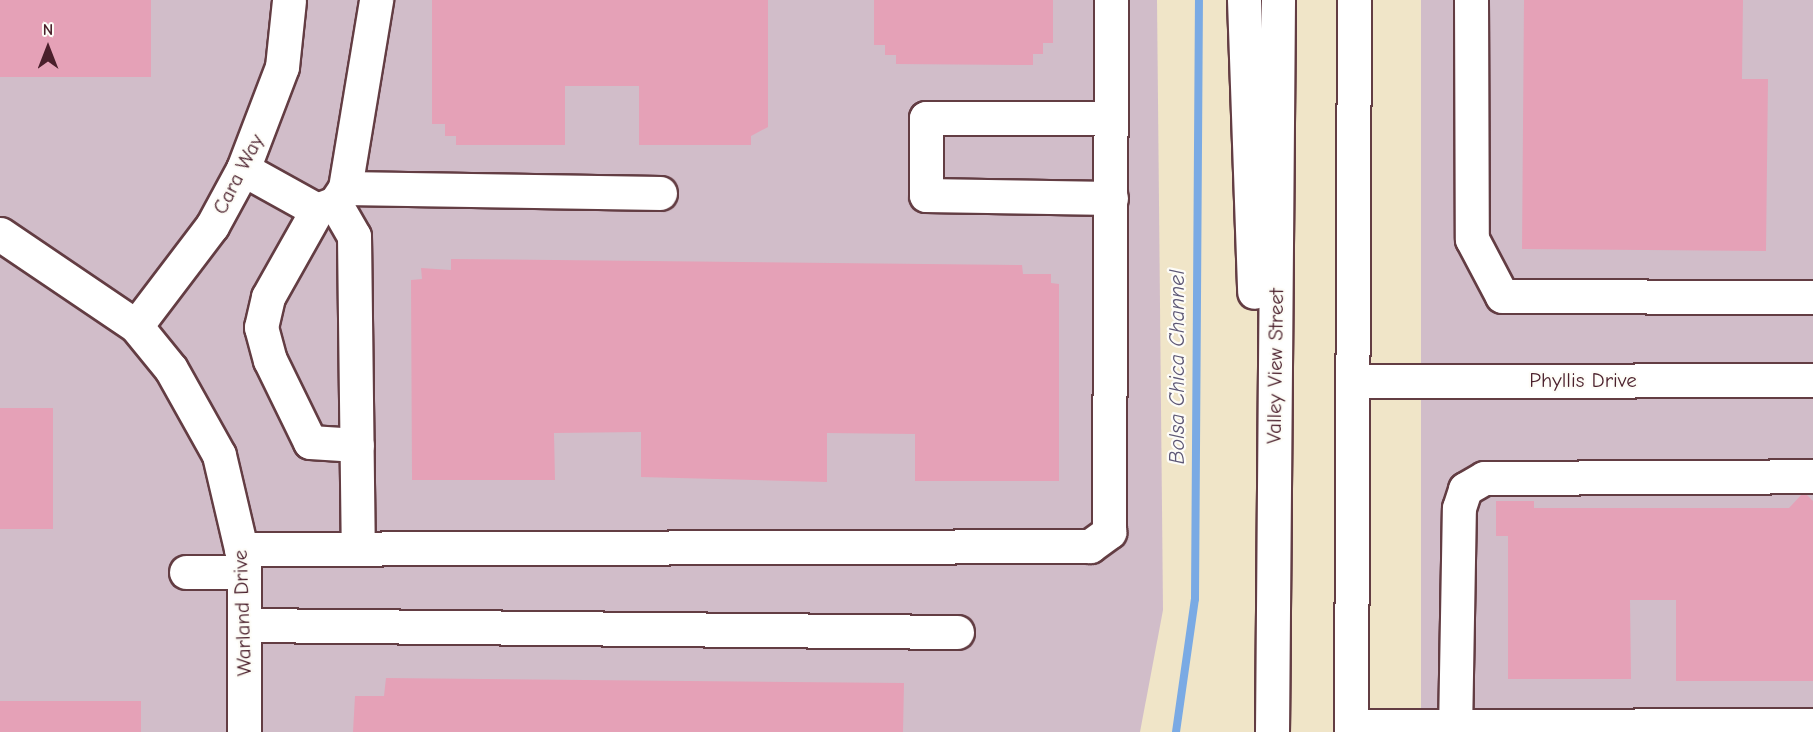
<!DOCTYPE html>
<html>
<head>
<meta charset="utf-8">
<style>
  body { margin:0 }
  #map { position:relative; width:1813px; height:732px; overflow:hidden; background:#f0e5c8; font-family:"Comic Neue",sans-serif }
  div>[style] { position:absolute }
  [style*='--x'] { left:calc(var(--x)*1px); top:calc(var(--y)*1px); width:calc(var(--w)*1px); rotate:calc(var(--a)*1deg) }
  .industrial>* { inset:0; background:#d1bdc9; transform-origin:0 0 }
  .stream>* { height:8px; margin:-4px; padding:0 4px; transform-origin:4px; border-radius:4px; background:#7aaae4 }
  .building>* { inset:0; background:#e5a1b7; transform-origin:0 0 }
  .roads { filter:drop-shadow(2px 0 #633d43) drop-shadow(-2px 0 #633d43) drop-shadow(0 2px #633d43) drop-shadow(0 -2px #633d43) }
  .minor>* { height:33px; margin:-16.5px; padding:0 16.5px; transform-origin:16.5px; border-radius:16.5px; background:#fff }
  .major>* { height:33px; margin:-16.5px; padding:0 16.5px; transform-origin:16.5px; border-radius:16.5px; background:#fff }
  span { translate:-50% -50%; white-space:nowrap; text-align:center; line-height:1.15; -webkit-text-stroke:4.5px #fdfcf7; paint-order:stroke }
  .street-label { font-size:21px; color:#4a1f2b }
  .water-label { font-size:22px; color:#5d5775; font-style:italic }
  .north { position:absolute; left:18px; top:18px; width:60px; height:60px; -webkit-text-stroke:4px #fdfcf7; paint-order:stroke; rotate:0deg; font-size:16px; font-weight:700; line-height:24px; text-align:center; color:#4a1f2b }
  .north::after { content:''; display:block; margin:auto; width:21px; height:27px; background:#4a1f2b; clip-path:polygon(50% 0,100% 100%,50% 72%,0 100%) }
</style>
</head>
<body>
<div id="map">
  <div class="industrial">
    <i style="clip-path:polygon(0 0,1157px 0,1163px 610px,1140px 732px,0 732px)"></i>
    <i style="left:1421px;top:0;width:392px;height:732px"></i>
  </div>
  <div class="stream">
    <i style="--x:1176;--y:732;--w:134;--a:-81.9"></i>
    <i style="--x:1195;--y:599;--w:599;--a:-89.62"></i>
  </div>
  <div class="building">
    <i style="left:0;top:0;width:151px;height:77px"></i>
    <i style="clip-path:polygon(432px 0,768px 0,768px 127px,751px 136px,751px 145px,639px 145px,639px 86px,565px 86px,565px 145px,456px 145px,456px 136px,445px 136px,445px 124px,432px 124px)"></i>
    <i style="clip-path:polygon(874px 0,1053px 0,1053px 43px,1043px 43px,1043px 54px,1033px 54px,1033px 65px,896px 64px,896px 55px,885px 55px,885px 45px,874px 45px)"></i>
    <i style="clip-path:polygon(1524px 0,1743px 0,1742px 79px,1768px 79px,1766px 251px,1522px 249px)"></i>
    <i style="clip-path:polygon(451px 259px,1022px 265px,1023px 274px,1051px 274px,1051px 283px,1059px 284px,1059px 481px,915px 481px,915px 434px,827px 433px,827px 482px,641px 477px,641px 432px,554px 433px,555px 480px,412px 480px,411px 280px,422px 279px,421px 268px,451px 270px)"></i>
    <i style="left:0;top:408px;width:53px;height:121px"></i>
    <i style="clip-path:polygon(1804px 492px,1813px 501px,1813px 681px,1676px 681px,1676px 600px,1630px 600px,1631px 679px,1508px 679px,1508px 536px,1496px 536px,1496px 501px,1534px 501px,1534px 508px,1789px 508px)"></i>
    <i style="clip-path:polygon(386px 678px,904px 683px,903px 732px,353px 732px,355px 696px,384px 696px)"></i>
    <i style="left:0;top:701px;width:141px;height:31px"></i>
  </div>
  <div class="roads">
    <div class="minor">
      <i style="--x:1471;--y:0;--w:239;--a:89.8"></i>
      <i style="--x:1472;--y:239;--w:64;--a:62.2"></i>
      <i style="--x:1502;--y:296;--w:311;--a:0.2"></i>
      <i style="--x:1111;--y:118;--w:185;--a:180"></i>
      <i style="--x:926;--y:118;--w:77;--a:90"></i>
      <i style="--x:926;--y:195;--w:185;--a:0.9"></i>
      <i style="--x:243;--y:169;--w:85;--a:29"></i>
      <i style="--x:317;--y:210;--w:19;--a:-21"></i>
      <i style="--x:335;--y:203;--w:18;--a:-56"></i>
      <i style="--x:345;--y:188;--w:191;--a:-80.6"></i>
      <i style="--x:345;--y:188;--w:315;--a:0.9"></i>
      <i style="--x:335;--y:203;--w:38;--a:60"></i>
      <i style="--x:354;--y:236;--w:312;--a:89.3"></i>
      <i style="--x:317;--y:210;--w:100;--a:119.4"></i>
      <i style="--x:268;--y:297;--w:31;--a:103"></i>
      <i style="--x:261;--y:327;--w:34;--a:75"></i>
      <i style="--x:270;--y:360;--w:91;--a:64"></i>
      <i style="--x:310;--y:442;--w:47;--a:3.7"></i>
      <i style="--x:0;--y:234;--w:164;--a:34.1"></i>
      <i style="--x:136;--y:326;--w:55;--a:50.9"></i>
      <i style="--x:171;--y:369;--w:98;--a:60.8"></i>
      <i style="--x:219;--y:455;--w:110;--a:76.8"></i>
      <i style="--x:244;--y:562;--w:170;--a:90"></i>
      <i style="--x:136;--y:326;--w:126;--a:-52.8"></i>
      <i style="--x:212;--y:226;--w:65;--a:-61.5"></i>
      <i style="--x:243;--y:169;--w:109;--a:-69.1"></i>
      <i style="--x:282;--y:67;--w:67;--a:-84"></i>
      <i style="--x:1352;--y:381;--w:461;--a:-0.1"></i>
      <i style="--x:241;--y:549;--w:849;--a:-0.2"></i>
      <i style="--x:1090;--y:546;--w:24;--a:-36"></i>
      <i style="--x:1109;--y:532;--w:532;--a:-89.78"></i>
      <i style="--x:186;--y:572;--w:58;--a:0"></i>
      <i style="--x:244;--y:625;--w:713;--a:0.56"></i>
      <i style="--x:1351;--y:726;--w:462;--a:-0.1"></i>
      <i style="--x:1455;--y:732;--w:224;--a:-89"></i>
      <i style="--x:1459;--y:508;--w:20;--a:-72"></i>
      <i style="--x:1465;--y:489;--w:22;--a:-30"></i>
      <i style="--x:1484;--y:478;--w:329;--a:-0.3"></i>
    </div>
    <div class="major">
      <i style="--x:1244;--y:0;--w:292;--a:88"></i>
      <i style="--x:1272;--y:732;--w:732;--a:-89.53"></i>
      <i style="--x:1351;--y:732;--w:732;--a:-89.77"></i>
    </div>
  </div>
  <div class="street-label">
    <span style="left:238px;top:174px;rotate:-63deg">Cara Way</span>
    <span style="left:1275px;top:366px;rotate:-89deg">Valley View Street</span>
    <span style="left:1583px;top:380px">Phyllis Drive</span>
    <span style="left:242px;top:613px;rotate:-92deg">Warland Drive</span>
  </div>
  <div class="water-label">
    <span style="left:1178px;top:367px;rotate:-90deg">Bolsa Chica Channel</span>
  </div>
  <div class="north">N</div>
</div>
</body>
</html>
